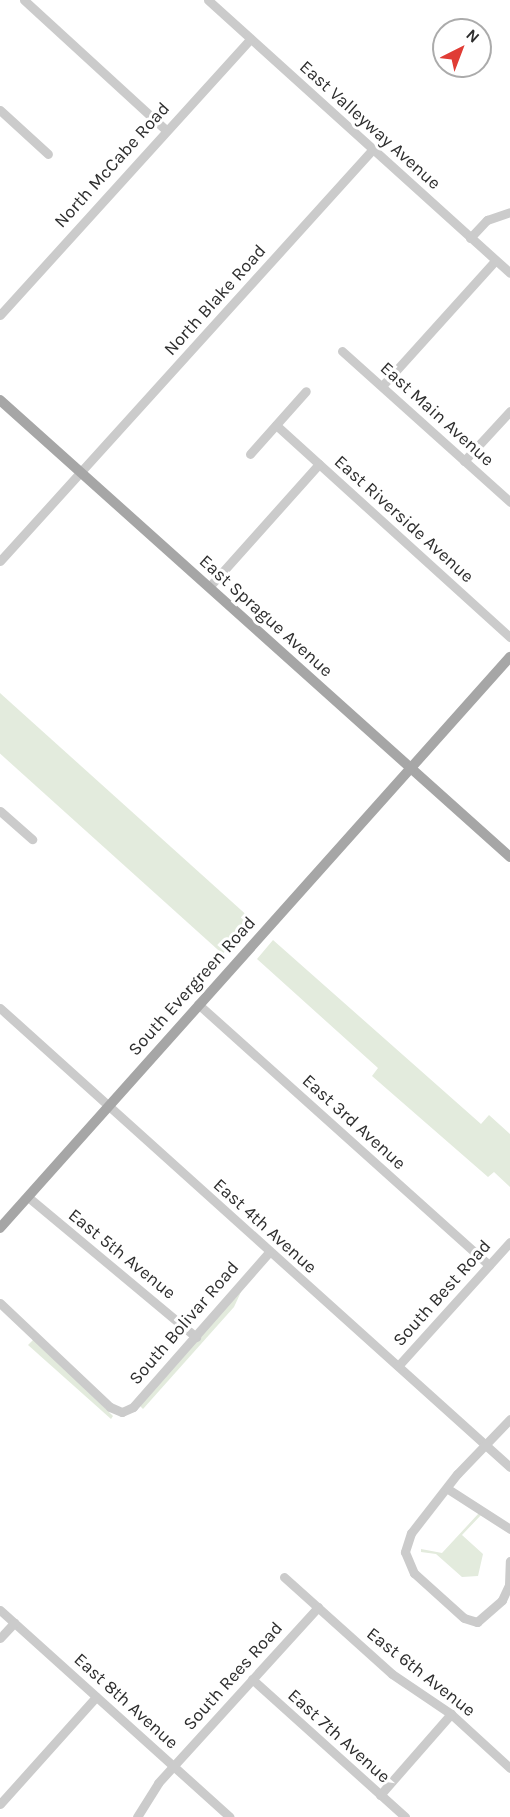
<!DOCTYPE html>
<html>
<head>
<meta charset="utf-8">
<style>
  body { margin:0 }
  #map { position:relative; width:510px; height:1817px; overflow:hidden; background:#fff; font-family:Karla,sans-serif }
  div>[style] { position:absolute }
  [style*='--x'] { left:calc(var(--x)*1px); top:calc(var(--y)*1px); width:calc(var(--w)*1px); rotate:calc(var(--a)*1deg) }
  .green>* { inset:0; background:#e3ebdd; transform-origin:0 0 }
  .minor>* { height:9px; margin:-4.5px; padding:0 4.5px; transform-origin:4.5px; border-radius:4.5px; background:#cbcbcb }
  .major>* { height:10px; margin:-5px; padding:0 5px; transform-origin:5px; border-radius:5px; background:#a6a6a6 }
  span { translate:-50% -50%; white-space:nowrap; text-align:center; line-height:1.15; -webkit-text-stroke:6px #fff; paint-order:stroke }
  .street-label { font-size:18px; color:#2e2e2e }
  .north { position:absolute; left:432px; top:18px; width:60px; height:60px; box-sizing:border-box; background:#fff; border:2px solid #ababab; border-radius:50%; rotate:42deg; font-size:16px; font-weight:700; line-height:24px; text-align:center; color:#2e2e2e }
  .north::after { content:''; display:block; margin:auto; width:21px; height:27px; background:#e03c35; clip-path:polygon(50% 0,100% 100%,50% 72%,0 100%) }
</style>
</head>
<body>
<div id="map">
  <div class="green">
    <i style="left:0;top:693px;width:340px;height:45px;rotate:42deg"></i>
    <i style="clip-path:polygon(273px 940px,481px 1124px,489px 1115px,510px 1134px,510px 1187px,494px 1172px,488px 1177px,372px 1076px,378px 1068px,257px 959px)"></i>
    <i style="clip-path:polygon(246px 1281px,234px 1307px,143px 1409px,139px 1405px)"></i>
    <i style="clip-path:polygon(34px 1339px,113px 1416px,111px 1419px,28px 1345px)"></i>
    <i style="clip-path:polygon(479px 1513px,482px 1514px,462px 1535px,483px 1554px,478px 1576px,462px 1577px,436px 1554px,421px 1552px,421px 1549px,442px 1553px)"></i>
  </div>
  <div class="minor">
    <i style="--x:24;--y:0;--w:193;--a:42.5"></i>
    <i style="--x:208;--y:0;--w:407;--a:42.1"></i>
    <i style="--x:0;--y:110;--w:65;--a:42.5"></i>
    <i style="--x:470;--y:238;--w:25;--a:-47"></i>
    <i style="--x:487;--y:220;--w:24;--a:-19"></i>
    <i style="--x:0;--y:315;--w:372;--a:-47.8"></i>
    <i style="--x:342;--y:351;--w:226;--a:41.9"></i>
    <i style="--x:382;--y:386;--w:169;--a:-47.9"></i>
    <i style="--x:276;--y:425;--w:316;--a:42.2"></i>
    <i style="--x:250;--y:454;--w:84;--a:-48.4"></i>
    <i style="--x:464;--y:461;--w:68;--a:-47.4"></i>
    <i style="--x:0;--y:561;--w:556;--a:-47.84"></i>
    <i style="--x:209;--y:587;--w:165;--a:-48.2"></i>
    <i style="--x:0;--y:811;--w:43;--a:41.2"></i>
    <i style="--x:198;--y:1004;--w:391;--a:41.9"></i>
    <i style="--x:0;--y:1008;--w:686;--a:41.99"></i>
    <i style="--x:28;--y:1197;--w:219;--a:39.8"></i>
    <i style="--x:0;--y:1303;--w:151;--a:43.4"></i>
    <i style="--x:110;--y:1407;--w:13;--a:23"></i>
    <i style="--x:122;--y:1412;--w:12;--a:-24"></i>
    <i style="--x:133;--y:1407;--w:206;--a:-48.7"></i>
    <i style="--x:398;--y:1366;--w:167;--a:-47.9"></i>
    <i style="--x:510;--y:1419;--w:76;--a:133.9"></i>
    <i style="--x:457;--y:1474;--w:75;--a:127.9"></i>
    <i style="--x:411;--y:1533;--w:20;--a:108"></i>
    <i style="--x:405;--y:1552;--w:23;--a:67"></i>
    <i style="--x:414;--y:1573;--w:67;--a:42"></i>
    <i style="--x:464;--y:1618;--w:14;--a:17"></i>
    <i style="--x:477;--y:1622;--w:33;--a:-41"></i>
    <i style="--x:502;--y:1600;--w:17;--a:-65"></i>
    <i style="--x:509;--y:1585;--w:24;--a:-88"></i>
    <i style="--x:448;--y:1489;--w:74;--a:32.8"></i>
    <i style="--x:284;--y:1577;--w:145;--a:41.9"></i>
    <i style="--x:392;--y:1674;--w:71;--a:34.1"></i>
    <i style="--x:451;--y:1714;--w:80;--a:42.5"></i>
    <i style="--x:0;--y:1610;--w:309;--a:42"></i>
    <i style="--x:0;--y:1638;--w:21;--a:-47"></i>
    <i style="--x:252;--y:1679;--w:206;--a:42"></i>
    <i style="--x:380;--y:1795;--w:108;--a:-48.8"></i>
    <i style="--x:0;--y:1804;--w:144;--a:-48.1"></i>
    <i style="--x:137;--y:1817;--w:40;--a:-58"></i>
    <i style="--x:158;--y:1783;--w:238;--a:-47.7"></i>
  </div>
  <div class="major">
    <i style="--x:0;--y:400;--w:685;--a:41.86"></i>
    <i style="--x:0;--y:1228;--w:766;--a:-48.23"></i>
  </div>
  <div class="street-label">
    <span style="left:370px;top:125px;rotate:42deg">East Valleyway Avenue</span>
    <span style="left:112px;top:165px;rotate:-48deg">North McCabe Road</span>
    <span style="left:215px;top:300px;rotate:-48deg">North Blake Road</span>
    <span style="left:437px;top:414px;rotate:42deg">East Main Avenue</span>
    <span style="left:404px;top:519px;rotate:42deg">East Riverside Avenue</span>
    <span style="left:266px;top:616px;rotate:42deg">East Sprague Avenue</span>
    <span style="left:192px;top:986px;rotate:-48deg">South Evergreen Road</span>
    <span style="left:354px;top:1122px;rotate:42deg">East 3rd Avenue</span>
    <span style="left:265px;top:1226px;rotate:42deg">East 4th Avenue</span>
    <span style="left:122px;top:1254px;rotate:39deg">East 5th Avenue</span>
    <span style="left:442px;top:1293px;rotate:-48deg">South Best Road</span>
    <span style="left:184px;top:1323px;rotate:-49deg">South Bolivar Road</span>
    <span style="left:421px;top:1672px;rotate:38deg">East 6th Avenue</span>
    <span style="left:233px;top:1676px;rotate:-48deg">South Rees Road</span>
    <span style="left:126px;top:1701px;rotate:42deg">East 8th Avenue</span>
    <span style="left:339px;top:1736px;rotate:42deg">East 7th Avenue</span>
  </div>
  <div class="north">N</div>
</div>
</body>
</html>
